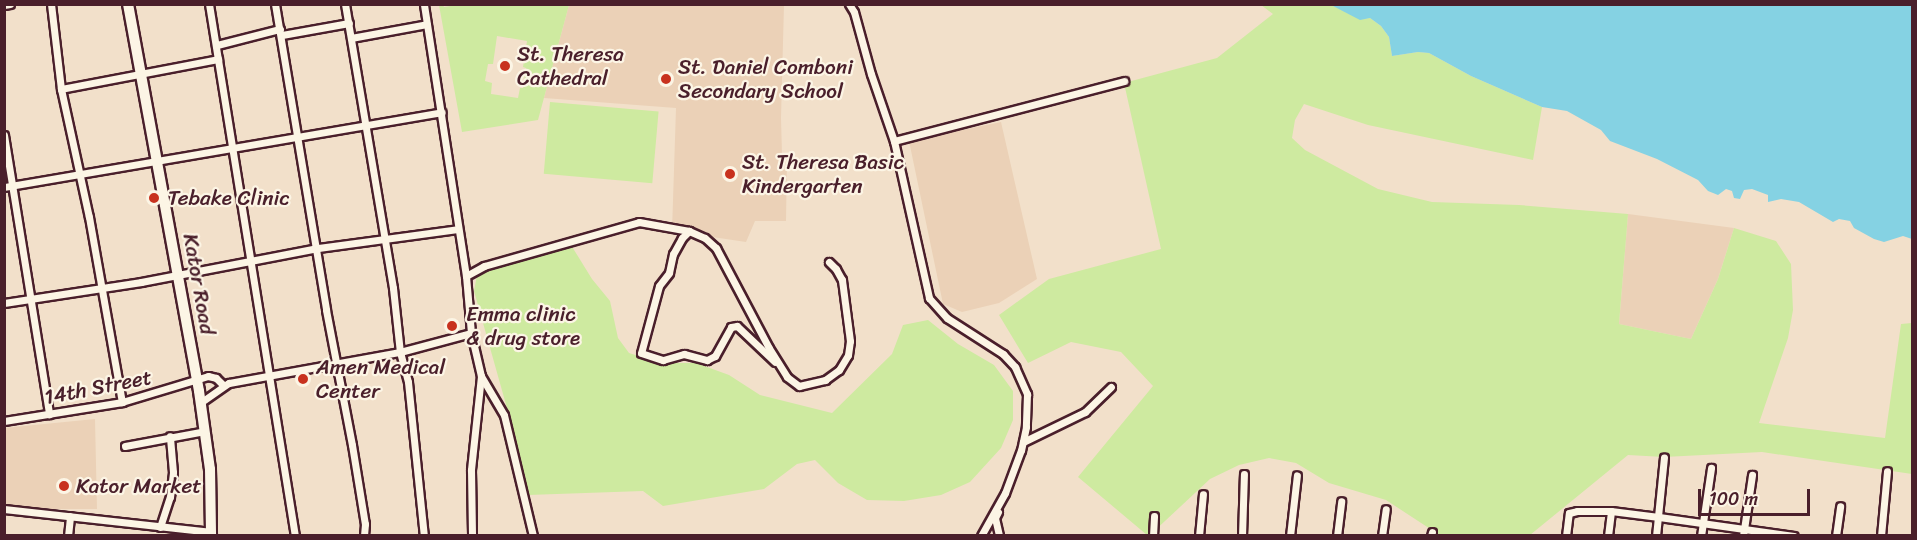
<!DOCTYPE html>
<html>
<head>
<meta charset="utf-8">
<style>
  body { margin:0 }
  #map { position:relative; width:1917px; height:540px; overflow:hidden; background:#f2e0ca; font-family:Sriracha,sans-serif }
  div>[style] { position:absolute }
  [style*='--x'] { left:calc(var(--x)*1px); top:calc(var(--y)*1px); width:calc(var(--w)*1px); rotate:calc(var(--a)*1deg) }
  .built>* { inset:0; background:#ebd1b7 }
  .green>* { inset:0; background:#ceeaa0; transform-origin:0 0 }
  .water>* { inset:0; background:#85d2e3 }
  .roads { filter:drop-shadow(2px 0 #4a1f2b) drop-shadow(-2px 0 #4a1f2b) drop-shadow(0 2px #4a1f2b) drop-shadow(0 -2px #4a1f2b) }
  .minor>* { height:7px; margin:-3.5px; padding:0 3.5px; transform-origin:3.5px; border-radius:3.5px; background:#fcf5e5 }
  .secondary>* { height:10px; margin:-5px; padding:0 5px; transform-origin:5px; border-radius:5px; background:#fcf5e5 }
  .dots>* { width:16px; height:16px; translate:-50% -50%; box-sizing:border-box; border:3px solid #fcf5e5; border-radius:50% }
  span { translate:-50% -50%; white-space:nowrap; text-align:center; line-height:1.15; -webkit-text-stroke:4.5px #fcf5e5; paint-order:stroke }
  .poi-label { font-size:21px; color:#4a1f2b }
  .left { translate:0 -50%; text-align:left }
  .street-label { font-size:21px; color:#4a1f2b }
  .frame { position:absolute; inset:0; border:6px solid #4a1f2b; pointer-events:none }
  .scale { position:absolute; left:1698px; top:489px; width:112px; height:27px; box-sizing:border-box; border:3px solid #4a1f2b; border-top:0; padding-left:8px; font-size:18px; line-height:21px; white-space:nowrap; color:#4a1f2b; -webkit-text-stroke:4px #fcf5e5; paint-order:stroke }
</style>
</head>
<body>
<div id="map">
  <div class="built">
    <i style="clip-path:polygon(569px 5px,784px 5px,781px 118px,782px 155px,787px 157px,786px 221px,755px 221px,746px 242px,672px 231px,676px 108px,544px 98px)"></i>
    <i style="clip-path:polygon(1001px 122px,1037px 279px,999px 303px,962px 312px,943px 304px,909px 141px)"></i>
    <i style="clip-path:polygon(1628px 214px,1734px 228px,1718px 279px,1691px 339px,1619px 324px)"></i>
    <i style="clip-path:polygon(95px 419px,97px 509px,36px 509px,5px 505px,4px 428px)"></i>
  </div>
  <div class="green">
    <i style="clip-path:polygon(evenodd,456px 5px,569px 5px,538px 120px,462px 132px,439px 5px,443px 5px,444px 7px,456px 5px,497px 36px,527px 41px,523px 67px,526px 68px,523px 88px,520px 88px,518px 98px,491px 94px,492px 83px,485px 81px,488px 64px,493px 64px,497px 36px)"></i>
    <i style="clip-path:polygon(1261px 5px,1331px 5px,1360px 19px,1370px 18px,1381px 26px,1389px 37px,1392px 56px,1418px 52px,1429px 53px,1471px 76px,1542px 107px,1533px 160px,1368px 125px,1304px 104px,1295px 120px,1292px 138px,1305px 150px,1378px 189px,1432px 202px,1519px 205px,1628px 214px,1619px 324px,1691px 339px,1718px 279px,1734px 228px,1776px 241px,1791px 264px,1793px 310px,1788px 338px,1759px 423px,1885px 438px,1901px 324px,1912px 323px,1912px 474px,1762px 452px,1664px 457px,1628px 455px,1530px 535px,1441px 536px,1386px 500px,1329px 483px,1296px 463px,1269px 458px,1239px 465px,1210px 479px,1150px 535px,1147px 535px,1078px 477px,1153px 386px,1121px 352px,1071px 342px,1028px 363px,999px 315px,1049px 279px,1161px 249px,1124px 83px,1217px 58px,1273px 14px)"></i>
    <i style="left:550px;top:102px;width:109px;height:72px;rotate:5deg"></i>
    <i style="clip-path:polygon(571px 245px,592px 279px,610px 301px,618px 338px,629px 353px,661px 363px,696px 363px,729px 375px,760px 395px,832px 413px,892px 354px,903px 325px,928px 320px,958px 344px,994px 365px,1013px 391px,1013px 420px,1001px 448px,970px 482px,941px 495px,904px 501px,867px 500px,838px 483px,815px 460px,797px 464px,764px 489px,663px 506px,643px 491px,528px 495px,516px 440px,474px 291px,477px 275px,506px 262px)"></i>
  </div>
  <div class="water">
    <i style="clip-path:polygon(1331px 5px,1912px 5px,1912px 239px,1903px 236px,1884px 242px,1874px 239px,1854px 228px,1850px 221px,1839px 219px,1833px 222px,1799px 202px,1781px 199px,1768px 202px,1768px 195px,1752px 189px,1744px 190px,1740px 199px,1734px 198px,1732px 191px,1726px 189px,1718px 195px,1708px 191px,1698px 180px,1657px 159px,1610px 141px,1601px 130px,1567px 111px,1542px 107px,1471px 76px,1429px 53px,1418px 52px,1392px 56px,1389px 37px,1381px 26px,1370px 18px,1360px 20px)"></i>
  </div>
  <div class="roads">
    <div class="minor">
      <i style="--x:51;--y:4;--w:86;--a:83.3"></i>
      <i style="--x:61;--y:89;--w:131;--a:77.7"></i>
      <i style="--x:89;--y:217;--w:188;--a:79.9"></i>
      <i style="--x:209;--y:4;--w:539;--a:80.82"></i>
      <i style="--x:275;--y:4;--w:310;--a:80.5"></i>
      <i style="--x:326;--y:310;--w:137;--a:79.1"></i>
      <i style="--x:352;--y:445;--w:80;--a:80.7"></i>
      <i style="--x:365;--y:524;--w:12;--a:95"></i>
      <i style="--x:345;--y:4;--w:288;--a:80.4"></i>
      <i style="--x:393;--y:288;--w:64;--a:83.8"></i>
      <i style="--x:400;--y:352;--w:31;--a:75"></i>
      <i style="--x:408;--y:382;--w:155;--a:84.1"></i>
      <i style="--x:849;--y:4;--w:9;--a:58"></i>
      <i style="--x:854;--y:12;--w:64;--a:74.7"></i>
      <i style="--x:871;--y:74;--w:71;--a:71.1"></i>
      <i style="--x:894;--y:141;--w:161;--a:77.4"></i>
      <i style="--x:929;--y:298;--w:27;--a:48"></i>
      <i style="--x:947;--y:318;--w:67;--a:32.7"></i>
      <i style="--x:1003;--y:354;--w:18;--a:47"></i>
      <i style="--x:1015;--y:367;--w:30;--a:66"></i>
      <i style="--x:1027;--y:394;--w:33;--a:92"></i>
      <i style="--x:1026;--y:427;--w:24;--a:102"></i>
      <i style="--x:1021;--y:450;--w:46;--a:110.4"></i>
      <i style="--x:1005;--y:493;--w:49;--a:119.2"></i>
      <i style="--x:4;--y:5;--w:6;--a:-9"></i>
      <i style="--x:282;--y:35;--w:68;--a:-10.2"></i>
      <i style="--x:351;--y:38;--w:77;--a:-10.4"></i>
      <i style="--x:217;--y:45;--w:65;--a:-14.3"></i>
      <i style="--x:61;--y:89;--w:160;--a:-10.8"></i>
      <i style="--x:4;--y:135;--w:283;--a:80.8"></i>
      <i style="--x:894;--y:141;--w:238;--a:-14.6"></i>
      <i style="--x:4;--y:187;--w:444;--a:-9.7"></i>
      <i style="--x:689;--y:231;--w:10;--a:135"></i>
      <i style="--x:682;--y:238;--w:18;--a:119"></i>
      <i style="--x:673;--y:254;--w:19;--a:102"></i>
      <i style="--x:669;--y:273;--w:16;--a:128"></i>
      <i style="--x:659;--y:286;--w:69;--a:105"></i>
      <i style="--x:641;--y:353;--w:23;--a:18"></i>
      <i style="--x:663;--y:360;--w:22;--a:-16"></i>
      <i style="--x:684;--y:354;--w:24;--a:15"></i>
      <i style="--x:707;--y:360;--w:9;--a:-27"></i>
      <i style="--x:715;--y:356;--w:33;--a:-61"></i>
      <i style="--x:731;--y:327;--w:6;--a:-9"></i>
      <i style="--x:737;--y:326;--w:52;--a:43.5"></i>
      <i style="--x:466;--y:276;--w:21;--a:-29"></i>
      <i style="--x:484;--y:266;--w:161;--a:-15.8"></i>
      <i style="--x:639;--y:222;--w:51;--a:10.2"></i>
      <i style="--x:689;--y:231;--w:17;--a:24"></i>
      <i style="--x:705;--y:238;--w:15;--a:42"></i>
      <i style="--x:716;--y:248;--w:113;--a:62.1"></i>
      <i style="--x:769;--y:348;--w:34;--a:58"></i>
      <i style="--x:787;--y:377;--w:15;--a:37"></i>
      <i style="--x:799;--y:386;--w:27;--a:-13"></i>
      <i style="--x:825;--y:380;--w:17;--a:-36"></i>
      <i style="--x:839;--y:370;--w:17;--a:-59"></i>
      <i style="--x:848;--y:355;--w:14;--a:-82"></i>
      <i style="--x:850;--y:341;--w:62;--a:-97.5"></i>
      <i style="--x:842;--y:280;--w:13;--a:-119"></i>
      <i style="--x:836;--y:269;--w:10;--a:-135"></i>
      <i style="--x:4;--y:303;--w:139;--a:-8.7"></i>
      <i style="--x:141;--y:282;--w:180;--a:-10.9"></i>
      <i style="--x:318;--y:248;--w:141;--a:-7.7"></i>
      <i style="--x:471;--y:333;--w:44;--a:76.9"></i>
      <i style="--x:481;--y:376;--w:95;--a:96.1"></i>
      <i style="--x:471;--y:470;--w:66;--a:89.1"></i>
      <i style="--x:481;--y:376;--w:45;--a:59.5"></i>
      <i style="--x:504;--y:415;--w:124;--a:76.5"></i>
      <i style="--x:200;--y:403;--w:35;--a:-35"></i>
      <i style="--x:229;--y:383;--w:174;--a:-10.3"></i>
      <i style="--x:400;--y:352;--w:73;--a:-15"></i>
      <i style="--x:471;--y:333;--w:57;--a:-95"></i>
      <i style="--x:466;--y:276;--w:275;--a:-98.8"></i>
      <i style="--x:4;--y:421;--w:120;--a:-9.1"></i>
      <i style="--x:122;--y:402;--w:90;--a:-16.8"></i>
      <i style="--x:208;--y:376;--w:8;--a:14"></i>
      <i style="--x:216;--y:378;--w:10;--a:45"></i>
      <i style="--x:1023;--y:442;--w:69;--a:-25.8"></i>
      <i style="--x:1085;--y:412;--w:36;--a:-44"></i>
      <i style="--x:125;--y:446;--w:81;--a:-10.6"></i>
      <i style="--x:4;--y:509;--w:209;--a:6.3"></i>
      <i style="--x:998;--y:512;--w:7;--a:117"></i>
      <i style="--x:995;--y:518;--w:18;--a:77"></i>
      <i style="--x:160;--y:527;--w:32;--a:-72"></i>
      <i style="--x:170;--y:497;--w:25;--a:-83"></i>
      <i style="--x:173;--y:472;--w:36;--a:-95"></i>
      <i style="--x:68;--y:536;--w:20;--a:-84"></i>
      <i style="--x:1153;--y:536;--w:20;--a:-87"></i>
      <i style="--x:1199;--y:536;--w:42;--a:-84.6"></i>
      <i style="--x:1242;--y:536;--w:62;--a:-88.2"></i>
      <i style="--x:1290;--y:536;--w:61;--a:-83.5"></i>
      <i style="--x:1337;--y:536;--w:35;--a:-83"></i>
      <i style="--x:1382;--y:536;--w:27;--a:-82"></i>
      <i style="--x:1431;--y:536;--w:4;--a:-76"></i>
      <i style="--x:1566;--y:536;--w:23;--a:-83"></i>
      <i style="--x:1569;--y:513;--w:8;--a:-14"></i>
      <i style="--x:1577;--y:511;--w:34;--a:0"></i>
      <i style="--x:1611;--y:511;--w:48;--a:7.1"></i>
      <i style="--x:1659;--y:517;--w:136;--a:8"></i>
      <i style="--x:1608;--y:536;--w:25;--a:-83"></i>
      <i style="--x:1656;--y:536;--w:79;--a:-84.2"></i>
      <i style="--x:1701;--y:536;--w:69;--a:-81.6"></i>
      <i style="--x:1743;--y:536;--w:62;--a:-81.6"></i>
      <i style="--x:1836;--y:536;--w:30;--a:-82"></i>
      <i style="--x:1881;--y:536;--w:65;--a:-84.7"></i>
    </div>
    <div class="secondary">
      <i style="--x:128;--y:4;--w:393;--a:79.6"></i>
      <i style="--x:199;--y:391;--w:79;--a:82"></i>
      <i style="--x:210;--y:469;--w:67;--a:89.1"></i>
    </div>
  </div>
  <div class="dots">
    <i style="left:505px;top:66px;background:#c8321e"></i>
    <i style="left:666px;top:79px;background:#c8321e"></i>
    <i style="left:730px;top:174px;background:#c8321e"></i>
    <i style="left:154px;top:198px;background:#c8321e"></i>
    <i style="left:452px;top:326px;background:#c8321e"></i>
    <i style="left:303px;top:379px;background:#c8321e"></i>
    <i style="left:64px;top:486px;background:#c8321e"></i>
  </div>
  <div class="poi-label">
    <span class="left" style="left:517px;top:66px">St. Theresa<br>Cathedral</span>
    <span class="left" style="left:678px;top:79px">St. Daniel Comboni<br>Secondary School</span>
    <span class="left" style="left:742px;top:174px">St. Theresa Basic<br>Kindergarten</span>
    <span class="left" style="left:168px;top:198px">Tebake Clinic</span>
    <span class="left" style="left:466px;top:326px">Emma clinic<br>&amp; drug store</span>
    <span class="left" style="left:316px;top:379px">Amen Medical<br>Center</span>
    <span class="left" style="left:76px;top:486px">Kator Market</span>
  </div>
  <div class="street-label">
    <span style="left:199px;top:284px;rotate:80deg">Kator Road</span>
    <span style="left:98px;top:387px;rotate:-11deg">14th Street</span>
  </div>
  <div class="frame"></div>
  <div class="scale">100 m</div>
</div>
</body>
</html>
